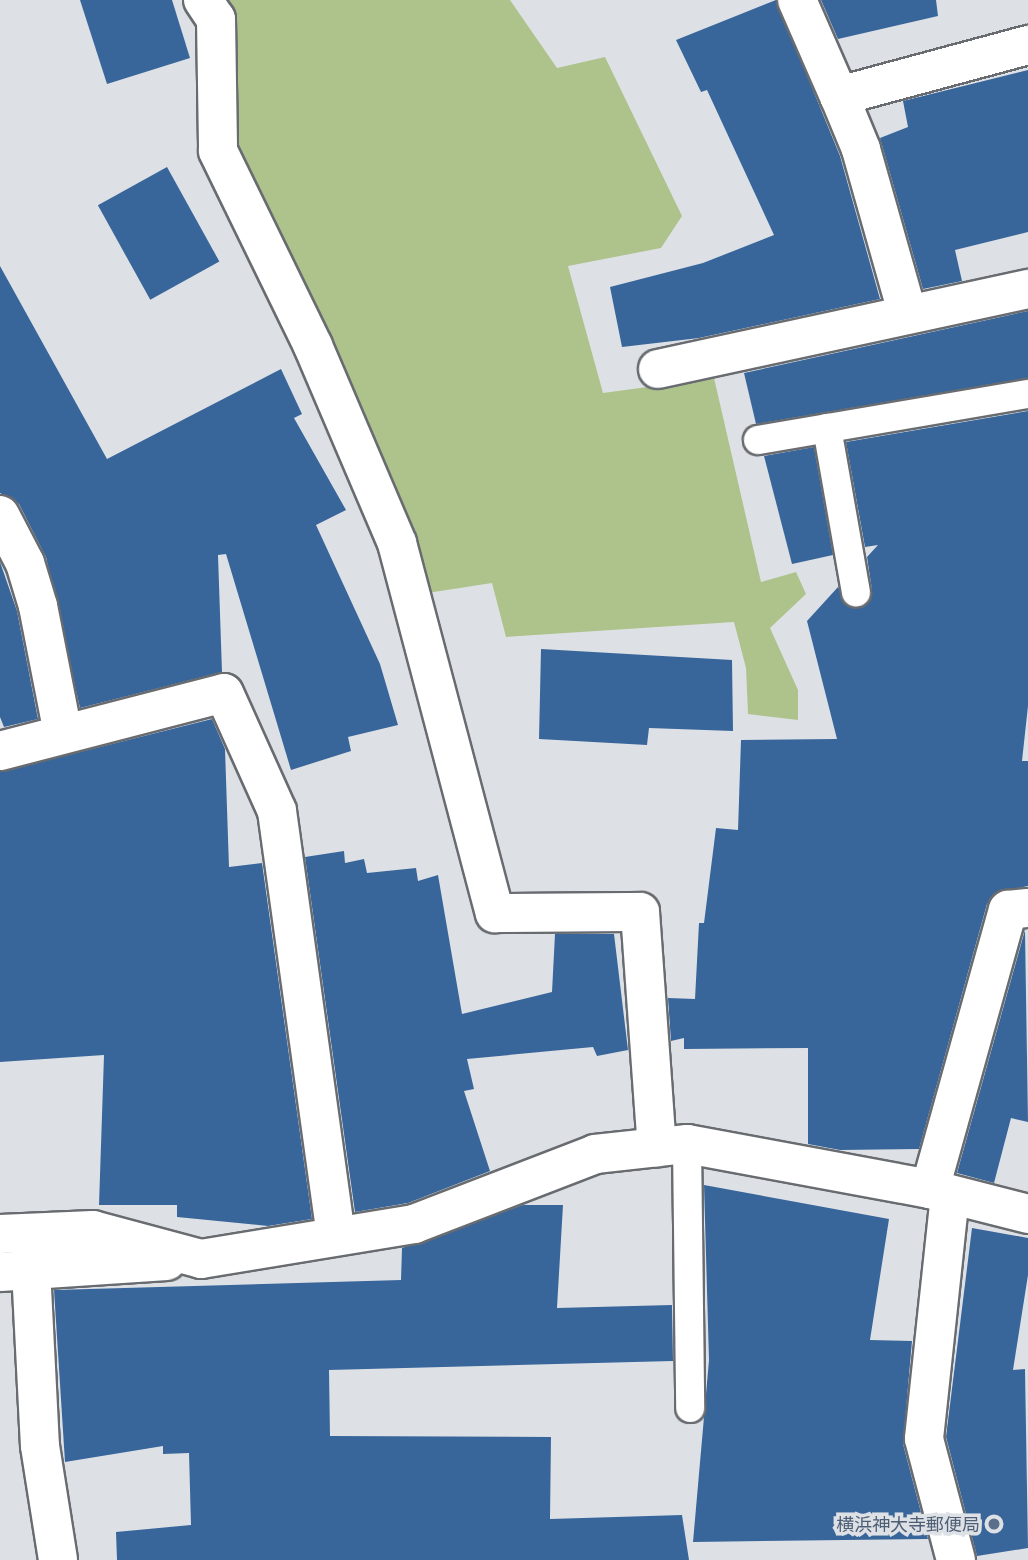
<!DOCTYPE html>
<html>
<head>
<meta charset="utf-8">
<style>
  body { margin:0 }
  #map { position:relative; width:1028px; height:1560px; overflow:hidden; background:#dde1e6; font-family:Ubuntu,"Noto Sans JP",sans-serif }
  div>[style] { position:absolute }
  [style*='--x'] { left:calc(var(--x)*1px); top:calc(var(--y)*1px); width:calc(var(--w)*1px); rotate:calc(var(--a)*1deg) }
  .green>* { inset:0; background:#aec38b }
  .building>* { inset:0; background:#39669a; transform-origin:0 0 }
  .roads { filter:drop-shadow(2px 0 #686c70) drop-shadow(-2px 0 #686c70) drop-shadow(0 2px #686c70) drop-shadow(0 -2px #686c70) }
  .service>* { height:28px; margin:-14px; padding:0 14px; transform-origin:14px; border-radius:14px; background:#fff }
  .minor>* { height:38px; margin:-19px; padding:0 19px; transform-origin:19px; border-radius:19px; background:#fff }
  .dots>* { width:19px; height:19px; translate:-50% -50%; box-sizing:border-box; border:4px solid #dde1e6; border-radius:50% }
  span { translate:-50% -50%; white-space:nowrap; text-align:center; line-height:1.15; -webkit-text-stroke:7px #dde1e6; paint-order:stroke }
  .service-label { font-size:18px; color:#4e5e75 }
  .right { translate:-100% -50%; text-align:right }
</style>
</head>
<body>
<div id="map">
  <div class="green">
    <i style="clip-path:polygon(222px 0,510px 0,557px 68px,605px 57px,682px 216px,661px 248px,568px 266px,603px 393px,714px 378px,761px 582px,796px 572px,806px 594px,770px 628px,798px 690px,798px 720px,748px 714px,746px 668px,734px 622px,506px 637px,492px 583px,421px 594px,228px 145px)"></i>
  </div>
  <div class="building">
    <i style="clip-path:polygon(80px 0,172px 0,190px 58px,107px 84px)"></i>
    <i style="clip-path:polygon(776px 0,840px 156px,880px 299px,699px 338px,622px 347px,610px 287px,703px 263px,774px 235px,707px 90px,701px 92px,676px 40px)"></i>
    <i style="clip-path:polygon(821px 0,936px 0,938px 16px,838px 39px)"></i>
    <i style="clip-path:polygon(1028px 70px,1028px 232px,955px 250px,962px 281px,923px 289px,880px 138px,908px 127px,903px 101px)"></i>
    <i style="left:167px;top:167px;width:108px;height:79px;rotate:61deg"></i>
    <i style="clip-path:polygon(0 266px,107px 459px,281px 369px,302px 414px,294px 418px,346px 510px,316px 525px,380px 664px,398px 725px,348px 737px,351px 751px,291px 770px,226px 554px,218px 555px,222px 672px,80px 708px,46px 557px,19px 504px,0 493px)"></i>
    <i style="clip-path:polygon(1028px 311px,1028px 378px,756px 424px,744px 373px)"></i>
    <i style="clip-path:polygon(1028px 411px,1028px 706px,1022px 761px,1028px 761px,1028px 886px,995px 893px,987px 904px,919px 1149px,840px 1150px,808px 1144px,808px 1048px,684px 1049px,684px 1038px,671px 1041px,668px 998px,695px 999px,699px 923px,704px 923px,716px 828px,738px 830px,741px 740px,837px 739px,807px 621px,838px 587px,850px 607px,867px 604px,872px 590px,867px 557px,878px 545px,865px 547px,846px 442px)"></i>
    <i style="clip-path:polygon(814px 447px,833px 555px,792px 564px,764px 456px)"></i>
    <i style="clip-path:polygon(0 562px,17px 611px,38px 719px,4px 727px,0 717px)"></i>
    <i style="clip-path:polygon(541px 649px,732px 660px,733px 731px,649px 728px,647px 745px,539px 739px)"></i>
    <i style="clip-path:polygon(212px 719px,225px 749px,229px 867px,262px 863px,312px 1219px,268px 1226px,177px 1217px,177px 1205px,99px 1205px,104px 1055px,0 1062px,0 772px)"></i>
    <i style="clip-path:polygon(344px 851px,345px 863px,364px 859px,367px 873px,416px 868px,418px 881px,438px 875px,462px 1014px,552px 992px,555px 934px,614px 934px,628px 1050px,597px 1056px,593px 1047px,467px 1059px,474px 1089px,464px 1091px,490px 1171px,408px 1203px,355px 1212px,305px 857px)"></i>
    <i style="clip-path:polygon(1025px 930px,1028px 1122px,1011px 1118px,994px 1183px,957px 1173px)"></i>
    <i style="clip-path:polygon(704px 1185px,889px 1219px,870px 1340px,912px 1341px,903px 1444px,928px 1539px,693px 1542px,709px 1360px)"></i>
    <i style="clip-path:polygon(523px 1205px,563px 1205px,557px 1308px,672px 1305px,673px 1361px,329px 1370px,330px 1436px,551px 1437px,550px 1519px,682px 1515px,689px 1560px,117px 1560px,116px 1532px,191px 1525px,189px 1453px,163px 1454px,163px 1446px,65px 1462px,54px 1290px,401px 1280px,402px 1248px)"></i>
    <i style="clip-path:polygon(972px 1228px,1028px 1238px,1028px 1275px,1013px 1370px,1025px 1369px,1028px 1548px,977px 1556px,946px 1437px)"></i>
  </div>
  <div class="roads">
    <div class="service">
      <i style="--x:827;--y:428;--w:167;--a:80"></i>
      <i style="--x:758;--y:440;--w:274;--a:-9.7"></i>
      <i style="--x:687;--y:1144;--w:264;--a:89.3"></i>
    </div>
    <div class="minor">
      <i style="--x:203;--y:0;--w:23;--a:56"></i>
      <i style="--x:216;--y:19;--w:132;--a:89.1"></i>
      <i style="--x:218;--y:151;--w:217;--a:64"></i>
      <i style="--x:313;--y:346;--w:214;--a:66.9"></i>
      <i style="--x:397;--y:543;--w:383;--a:75.2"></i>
      <i style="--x:495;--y:913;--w:145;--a:-0.4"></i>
      <i style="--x:640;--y:912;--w:236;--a:85.9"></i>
      <i style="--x:797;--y:0;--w:105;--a:66.4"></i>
      <i style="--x:907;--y:312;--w:169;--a:-105.8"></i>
      <i style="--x:861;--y:149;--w:57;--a:-112.5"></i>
      <i style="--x:839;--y:96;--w:196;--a:-15.1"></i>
      <i style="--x:658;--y:369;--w:379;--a:-12.2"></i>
      <i style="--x:0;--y:515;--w:54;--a:62.5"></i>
      <i style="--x:25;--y:563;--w:45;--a:73.2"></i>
      <i style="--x:38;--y:606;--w:130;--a:78.9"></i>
      <i style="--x:0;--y:751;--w:231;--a:-14.5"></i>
      <i style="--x:224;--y:693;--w:129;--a:65.8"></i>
      <i style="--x:277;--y:811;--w:428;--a:82.1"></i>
      <i style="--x:930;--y:1189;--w:290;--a:-74.4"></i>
      <i style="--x:1008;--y:910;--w:20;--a:-6"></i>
      <i style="--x:950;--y:1195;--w:245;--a:96.1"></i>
      <i style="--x:924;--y:1439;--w:125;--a:75.2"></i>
      <i style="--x:0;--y:1234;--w:93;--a:-2.5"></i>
      <i style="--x:93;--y:1230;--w:112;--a:15"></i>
      <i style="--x:201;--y:1259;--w:216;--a:-9.3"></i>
      <i style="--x:414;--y:1224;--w:194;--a:-21.1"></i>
      <i style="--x:595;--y:1154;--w:93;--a:-6.2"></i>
      <i style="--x:687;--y:1144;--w:247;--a:10.5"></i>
      <i style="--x:930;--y:1189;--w:101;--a:14.3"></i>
      <i style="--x:31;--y:1269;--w:177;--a:87.1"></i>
      <i style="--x:40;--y:1446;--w:115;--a:81"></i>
      <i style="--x:0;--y:1272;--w:167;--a:-3.8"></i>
    </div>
  </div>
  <div class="dots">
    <i style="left:994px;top:1524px;background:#5c6f8a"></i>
  </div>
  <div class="service-label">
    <span class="right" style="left:980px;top:1524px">横浜神大寺郵便局</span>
  </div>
</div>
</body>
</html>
